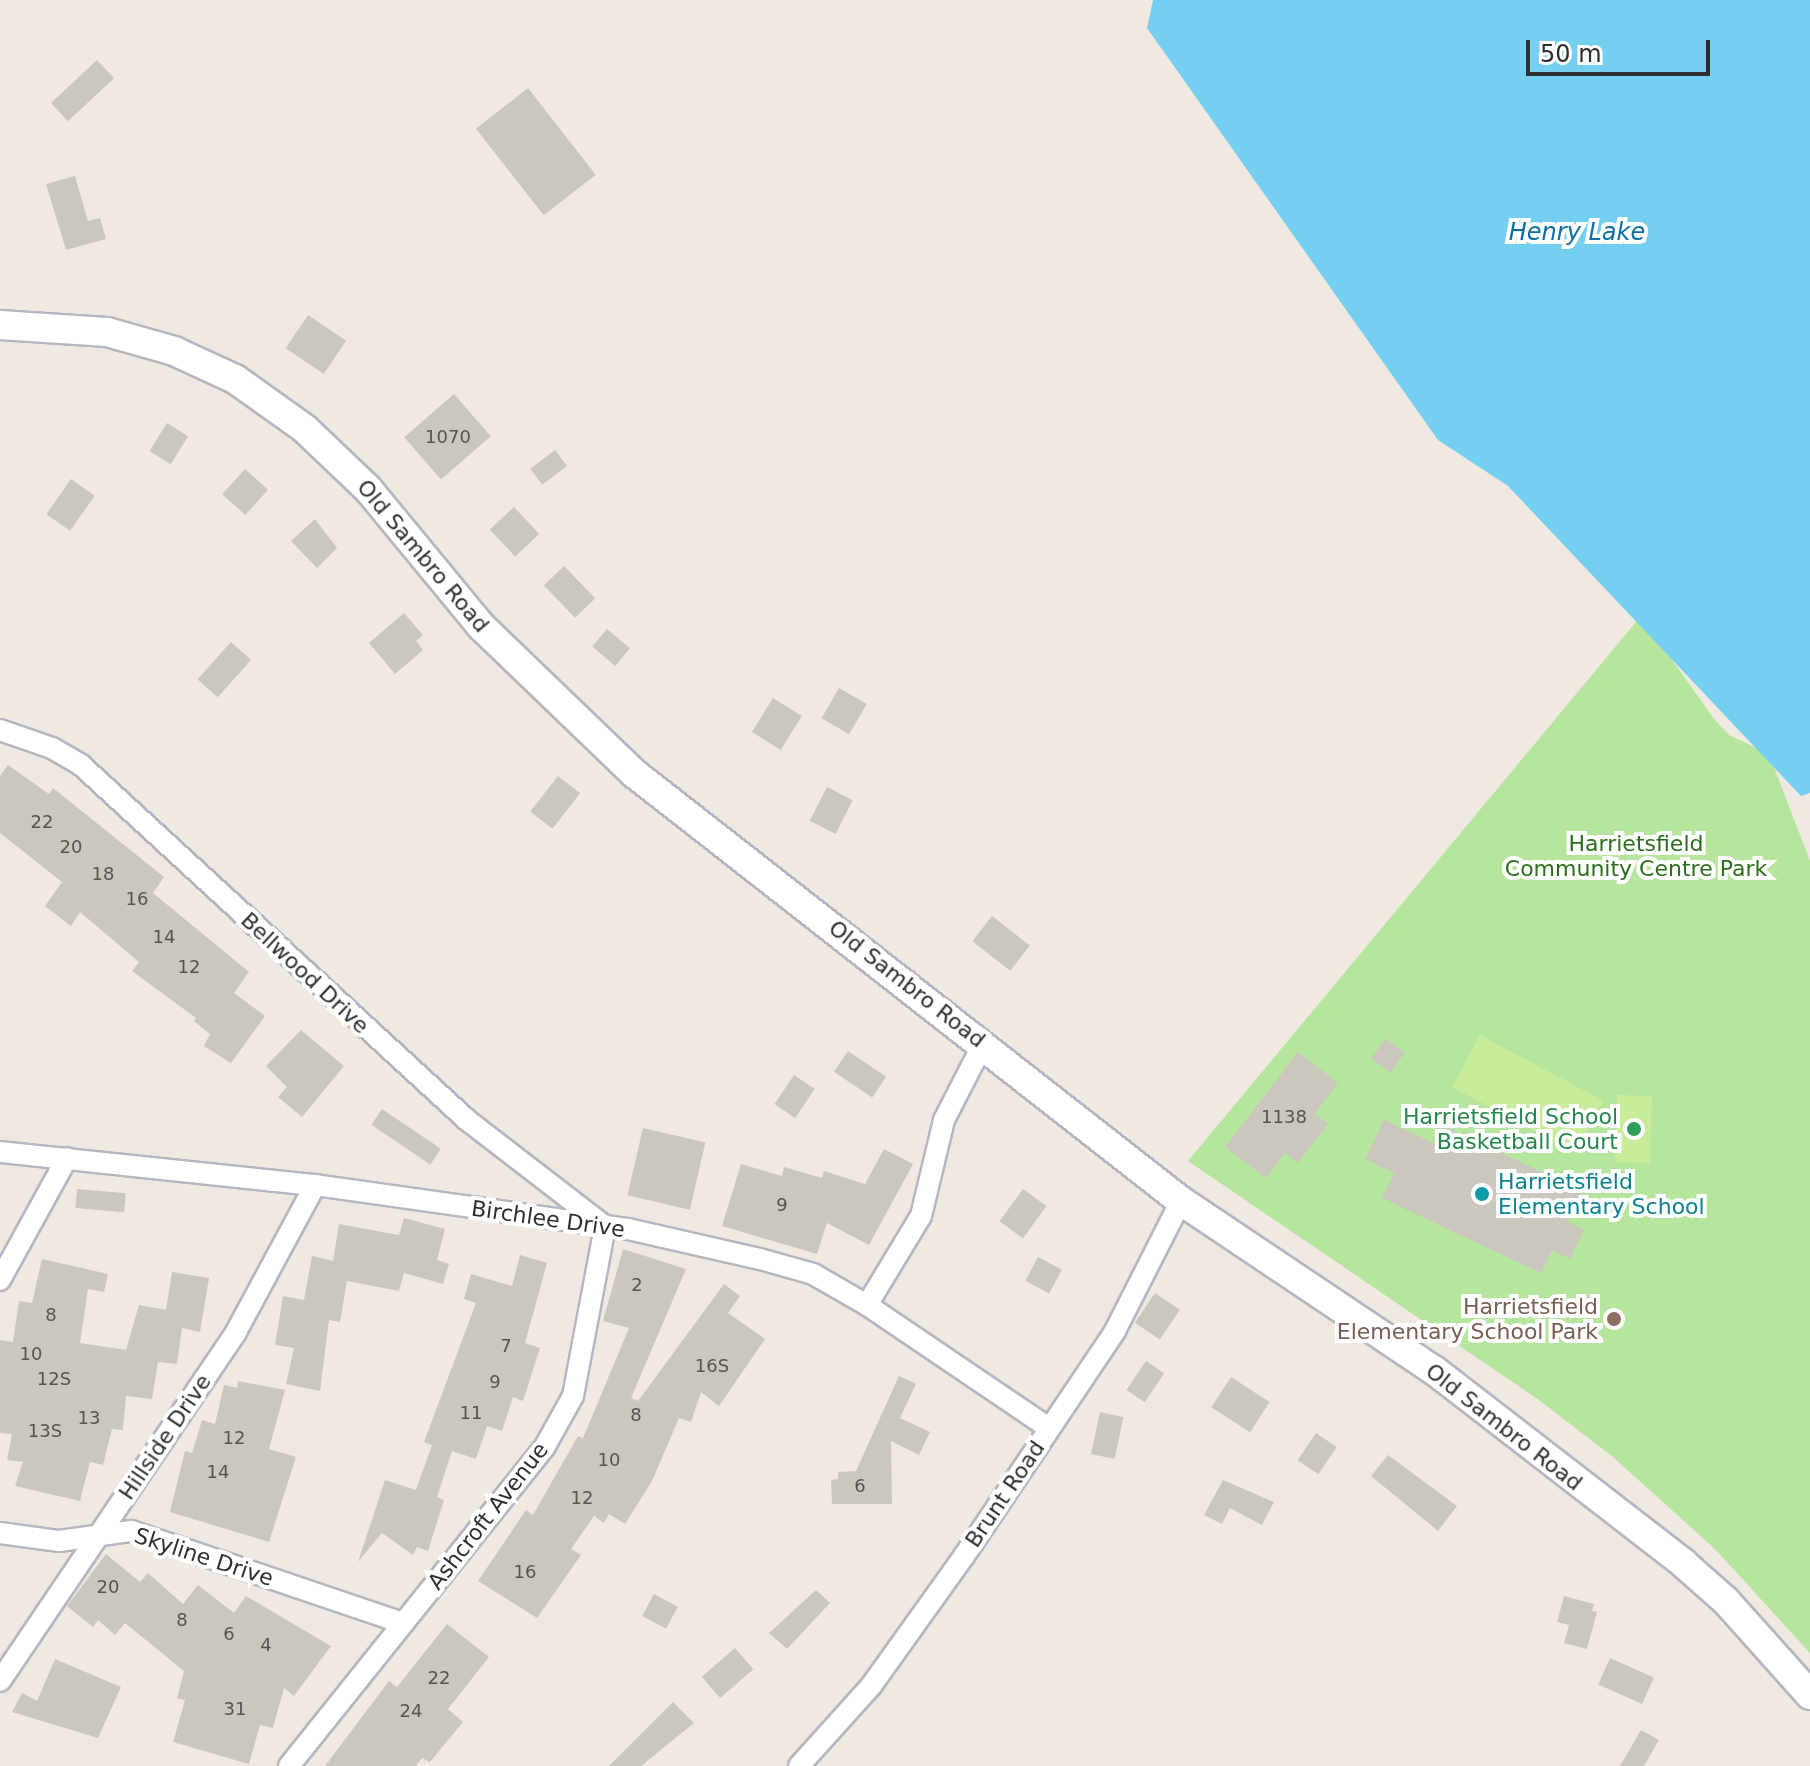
<!DOCTYPE html>
<html>
<head>
<meta charset="utf-8">
<style>
  body { margin:0 }
  #map { position:relative; width:1810px; height:1766px; overflow:hidden; background:#efe9e1; font-family:"DejaVu Sans",sans-serif }
  div>[style] { position:absolute }
  [style*='--x'] { left:calc(var(--x)*1px); top:calc(var(--y)*1px); width:calc(var(--w)*1px); rotate:calc(var(--a)*1deg) }
  .green>* { inset:0; background:#b6e59e }
  .pitch>* { inset:0; background:#c9ec9a; transform-origin:0 0 }
  .water>* { inset:0; background:#75cff0 }
  .building>* { inset:0; background:#cbc7bf; transform-origin:0 0 }
  .roads { filter:drop-shadow(2px 0 #b4b7c1) drop-shadow(-2px 0 #b4b7c1) drop-shadow(0 2px #b4b7c1) drop-shadow(0 -2px #b4b7c1) }
  .street>* { height:20px; margin:-10px; padding:0 10px; transform-origin:10px; border-radius:10px; background:#fff }
  .secondary>* { height:28px; margin:-14px; padding:0 14px; transform-origin:14px; border-radius:14px; background:#fff }
  .dots>* { width:22px; height:22px; translate:-50% -50%; box-sizing:border-box; border:4px solid #fff; border-radius:50% }
  span { translate:-50% -50%; white-space:nowrap; text-align:center; line-height:1.15; -webkit-text-stroke:8px #fff; paint-order:stroke }
  .number-label { font-size:18px; color:#555452 }
  .number-label span { -webkit-text-stroke-width:0 }
  .street-label { font-size:22px; color:#2e2e2e }
  .park-label { font-size:22px; color:#2c6e1b }
  .leisure-label { font-size:22px; color:#27864d }
  .right { translate:-100% -50%; text-align:right }
  .culture-label { font-size:22px; color:#0d838f }
  .left { translate:0 -50%; text-align:left }
  .education-label { font-size:22px; color:#785e54 }
  .water-label { font-size:24px; color:#0d6fa3; font-style:italic }
  .scale { position:absolute; left:1526px; top:40px; width:184px; height:36px; box-sizing:border-box; border:4px solid #2e2e2e; border-top:0; padding-left:10px; font-size:24px; line-height:28px; white-space:nowrap; color:#2e2e2e; -webkit-text-stroke:6px #fff; paint-order:stroke }
</style>
</head>
<body>
<div id="map">
  <div class="green">
    <i style="clip-path:polygon(1641px 616px,1714px 719px,1729px 735px,1769px 754px,1810px 861px,1810px 1653px,1716px 1550px,1613px 1457px,1539px 1400px,1188px 1161px)"></i>
  </div>
  <div class="pitch">
    <i style="left:1480px;top:1035px;width:140px;height:59px;rotate:28deg"></i>
    <i style="left:1617px;top:1095px;width:35px;height:67px;rotate:2deg"></i>
  </div>
  <div class="water">
    <i style="clip-path:polygon(1153px 0,1810px 0,1810px 793px,1801px 796px,1508px 486px,1438px 440px,1147px 28px)"></i>
  </div>
  <div class="building">
    <i style="left:97px;top:60px;width:25px;height:63px;rotate:47deg"></i>
    <i style="left:528px;top:88px;width:110px;height:66px;rotate:52deg"></i>
    <i style="clip-path:polygon(75px 176px,88px 221px,100px 218px,106px 239px,66px 250px,46px 184px)"></i>
    <i style="left:308px;top:315px;width:46px;height:40px;rotate:34deg"></i>
    <i style="left:454px;top:394px;width:56px;height:66px;rotate:49deg"></i>
    <i style="left:167px;top:423px;width:25px;height:33px;rotate:32deg"></i>
    <i style="left:555px;top:450px;width:20px;height:31px;rotate:53deg"></i>
    <i style="left:245px;top:469px;width:31px;height:34px;rotate:42deg"></i>
    <i style="left:71px;top:479px;width:29px;height:43px;rotate:35deg"></i>
    <i style="left:514px;top:507px;width:37px;height:33px;rotate:47deg"></i>
    <i style="clip-path:polygon(315px 519px,337px 548px,317px 568px,291px 541px)"></i>
    <i style="left:564px;top:566px;width:45px;height:28px;rotate:46deg"></i>
    <i style="clip-path:polygon(404px 613px,423px 635px,416px 641px,423px 650px,395px 674px,369px 643px)"></i>
    <i style="left:607px;top:629px;width:30px;height:23px;rotate:40deg"></i>
    <i style="left:231px;top:642px;width:27px;height:50px;rotate:42deg"></i>
    <i style="left:839px;top:688px;width:32px;height:35px;rotate:30deg"></i>
    <i style="left:773px;top:698px;width:34px;height:40px;rotate:32deg"></i>
    <i style="clip-path:polygon(8px 765px,49px 794px,53px 788px,164px 877px,153px 893px,249px 972px,234px 993px,265px 1016px,231px 1063px,204px 1046px,210px 1034px,194px 1021px,196px 1018px,132px 971px,139px 962px,80px 912px,71px 926px,45px 906px,62px 882px,0 833px,0 776px)"></i>
    <i style="left:558px;top:776px;width:28px;height:45px;rotate:38deg"></i>
    <i style="left:827px;top:787px;width:29px;height:38px;rotate:27deg"></i>
    <i style="left:992px;top:916px;width:48px;height:32px;rotate:38deg"></i>
    <i style="clip-path:polygon(301px 1030px,344px 1066px,302px 1117px,278px 1097px,287px 1087px,266px 1066px)"></i>
    <i style="left:1385px;top:1039px;width:24px;height:24px;rotate:35deg"></i>
    <i style="left:848px;top:1051px;width:46px;height:25px;rotate:34deg"></i>
    <i style="clip-path:polygon(1298px 1052px,1338px 1083px,1315px 1114px,1328px 1124px,1298px 1163px,1285px 1153px,1266px 1178px,1225px 1147px)"></i>
    <i style="left:794px;top:1075px;width:25px;height:35px;rotate:34deg"></i>
    <i style="left:382px;top:1109px;width:71px;height:19px;rotate:34deg"></i>
    <i style="clip-path:polygon(1384px 1120px,1435px 1144px,1444px 1126px,1582px 1191px,1568px 1222px,1584px 1230px,1570px 1259px,1552px 1250px,1541px 1273px,1382px 1198px,1394px 1173px,1365px 1159px)"></i>
    <i style="left:643px;top:1128px;width:64px;height:69px;rotate:13deg"></i>
    <i style="clip-path:polygon(884px 1149px,913px 1164px,869px 1245px,827px 1223px,817px 1254px,722px 1226px,741px 1164px,782px 1176px,784px 1167px,822px 1178px,824px 1171px,865px 1184px)"></i>
    <i style="left:77px;top:1189px;width:49px;height:19px;rotate:5deg"></i>
    <i style="left:1023px;top:1189px;width:29px;height:40px;rotate:36deg"></i>
    <i style="clip-path:polygon(404px 1218px,445px 1229px,437px 1260px,449px 1264px,443px 1284px,404px 1273px,399px 1291px,347px 1281px,340px 1322px,329px 1320px,320px 1391px,286px 1384px,294px 1348px,275px 1345px,283px 1296px,304px 1300px,312px 1256px,333px 1261px,339px 1224px,399px 1235px)"></i>
    <i style="clip-path:polygon(623px 1249px,686px 1269px,631px 1398px,638px 1401px,724px 1284px,740px 1296px,728px 1313px,765px 1339px,719px 1406px,701px 1392px,691px 1422px,679px 1418px,652px 1481px,625px 1524px,609px 1514px,604px 1523px,594px 1516px,571px 1549px,581px 1555px,537px 1618px,478px 1581px,526px 1510px,533px 1515px,578px 1436px,583px 1438px,629px 1328px,603px 1321px)"></i>
    <i style="clip-path:polygon(520px 1255px,547px 1263px,525px 1343px,540px 1348px,523px 1401px,513px 1397px,502px 1431px,487px 1426px,476px 1459px,452px 1451px,437px 1497px,444px 1500px,428px 1551px,417px 1547px,413px 1555px,382px 1533px,358px 1562px,385px 1480px,416px 1490px,432px 1445px,424px 1442px,476px 1303px,464px 1299px,471px 1274px,512px 1286px)"></i>
    <i style="left:1038px;top:1257px;width:27px;height:27px;rotate:28deg"></i>
    <i style="clip-path:polygon(42px 1259px,108px 1274px,104px 1292px,88px 1289px,80px 1343px,126px 1350px,139px 1305px,166px 1310px,172px 1272px,209px 1278px,200px 1332px,182px 1328px,177px 1364px,158px 1362px,152px 1399px,126px 1396px,123px 1430px,112px 1429px,103px 1465px,90px 1462px,80px 1501px,15px 1486px,23px 1462px,7px 1460px,12px 1434px,0 1433px,0 1340px,13px 1342px,19px 1301px,32px 1303px)"></i>
    <i style="left:1155px;top:1293px;width:30px;height:36px;rotate:34deg"></i>
    <i style="left:1146px;top:1361px;width:22px;height:35px;rotate:34deg"></i>
    <i style="clip-path:polygon(899px 1376px,916px 1384px,900px 1418px,930px 1432px,919px 1455px,891px 1441px,892px 1504px,832px 1504px,831px 1480px,838px 1479px,838px 1472px,856px 1471px)"></i>
    <i style="left:1231px;top:1377px;width:46px;height:36px;rotate:33deg"></i>
    <i style="clip-path:polygon(238px 1381px,285px 1390px,269px 1449px,296px 1457px,269px 1542px,170px 1512px,185px 1451px,192px 1453px,202px 1420px,215px 1424px,224px 1385px,237px 1388px)"></i>
    <i style="left:1100px;top:1412px;width:24px;height:43px;rotate:12deg"></i>
    <i style="left:1316px;top:1433px;width:25px;height:33px;rotate:34deg"></i>
    <i style="clip-path:polygon(1388px 1455px,1457px 1506px,1438px 1531px,1371px 1476px)"></i>
    <i style="clip-path:polygon(1223px 1480px,1274px 1502px,1262px 1525px,1230px 1508px,1222px 1524px,1204px 1515px)"></i>
    <i style="clip-path:polygon(106px 1554px,140px 1582px,148px 1573px,183px 1604px,198px 1585px,234px 1613px,246px 1596px,331px 1646px,294px 1696px,284px 1688px,273px 1728px,260px 1725px,249px 1764px,173px 1742px,185px 1700px,177px 1698px,184px 1671px,125px 1623px,115px 1635px,98px 1620px,93px 1627px,67px 1606px)"></i>
    <i style="clip-path:polygon(816px 1590px,830px 1603px,787px 1649px,769px 1633px)"></i>
    <i style="left:654px;top:1594px;width:27px;height:25px;rotate:28deg"></i>
    <i style="clip-path:polygon(1564px 1596px,1594px 1604px,1592px 1611px,1597px 1612px,1587px 1649px,1564px 1643px,1569px 1625px,1557px 1622px)"></i>
    <i style="clip-path:polygon(447px 1624px,489px 1657px,448px 1709px,463px 1722px,430px 1762px,422px 1758px,416px 1766px,325px 1766px,389px 1681px,397px 1687px)"></i>
    <i style="left:735px;top:1648px;width:28px;height:44px;rotate:49deg"></i>
    <i style="left:1610px;top:1658px;width:48px;height:29px;rotate:24deg"></i>
    <i style="clip-path:polygon(55px 1659px,121px 1687px,98px 1738px,12px 1712px,22px 1693px,37px 1701px)"></i>
    <i style="clip-path:polygon(673px 1702px,694px 1723px,641px 1766px,609px 1766px)"></i>
    <i style="clip-path:polygon(1641px 1730px,1659px 1740px,1644px 1766px,1620px 1766px)"></i>
  </div>
  <div class="roads">
    <div class="street">
      <i style="--x:0;--y:730;--w:55;--a:19.1"></i>
      <i style="--x:52;--y:748;--w:34;--a:30"></i>
      <i style="--x:81;--y:765;--w:524;--a:42.6"></i>
      <i style="--x:467;--y:1120;--w:170;--a:37.6"></i>
      <i style="--x:0;--y:1152;--w:317;--a:6"></i>
      <i style="--x:315;--y:1185;--w:316;--a:8"></i>
      <i style="--x:628;--y:1229;--w:135;--a:12.8"></i>
      <i style="--x:760;--y:1259;--w:55;--a:15.8"></i>
      <i style="--x:813;--y:1274;--w:62;--a:29.9"></i>
      <i style="--x:867;--y:1305;--w:220;--a:34.1"></i>
      <i style="--x:0;--y:1280;--w:139;--a:-61.2"></i>
      <i style="--x:867;--y:1305;--w:104;--a:-58.8"></i>
      <i style="--x:921;--y:1216;--w:99;--a:-76.5"></i>
      <i style="--x:944;--y:1120;--w:85;--a:-62.8"></i>
      <i style="--x:0;--y:1533;--w:60;--a:7.7"></i>
      <i style="--x:59;--y:1541;--w:73;--a:-7.9"></i>
      <i style="--x:131;--y:1531;--w:287;--a:18.7"></i>
      <i style="--x:0;--y:1681;--w:421;--a:-55.9"></i>
      <i style="--x:236;--y:1332;--w:167;--a:-61.7"></i>
      <i style="--x:289;--y:1766;--w:408;--a:-51.3"></i>
      <i style="--x:544;--y:1448;--w:60;--a:-60.9"></i>
      <i style="--x:573;--y:1396;--w:172;--a:-79.3"></i>
      <i style="--x:799;--y:1766;--w:108;--a:-48"></i>
      <i style="--x:871;--y:1686;--w:160;--a:-54.4"></i>
      <i style="--x:964;--y:1556;--w:271;--a:-56.1"></i>
      <i style="--x:1115;--y:1331;--w:146;--a:-63.1"></i>
    </div>
    <div class="secondary">
      <i style="--x:0;--y:325;--w:107;--a:3.7"></i>
      <i style="--x:107;--y:332;--w:70;--a:15.8"></i>
      <i style="--x:174;--y:351;--w:67;--a:24.7"></i>
      <i style="--x:235;--y:379;--w:86;--a:35.5"></i>
      <i style="--x:305;--y:429;--w:87;--a:43.6"></i>
      <i style="--x:368;--y:489;--w:178;--a:50.5"></i>
      <i style="--x:481;--y:626;--w:214;--a:43.9"></i>
      <i style="--x:635;--y:774;--w:693;--a:38.03"></i>
      <i style="--x:1181;--y:1201;--w:306;--a:33.8"></i>
      <i style="--x:1435;--y:1371;--w:314;--a:37.7"></i>
      <i style="--x:1683;--y:1563;--w:57;--a:41.5"></i>
      <i style="--x:1726;--y:1601;--w:126;--a:48.2"></i>
    </div>
  </div>
  <div class="dots">
    <i style="left:1634px;top:1129px;background:#2e9e5b"></i>
    <i style="left:1482px;top:1194px;background:#0f9aa8"></i>
    <i style="left:1614px;top:1319px;background:#8d6e63"></i>
  </div>
  <div class="number-label">
    <span style="left:448px;top:437px">1070</span>
    <span style="left:42px;top:822px">22</span>
    <span style="left:71px;top:847px">20</span>
    <span style="left:103px;top:874px">18</span>
    <span style="left:137px;top:899px">16</span>
    <span style="left:164px;top:937px">14</span>
    <span style="left:189px;top:967px">12</span>
    <span style="left:1284px;top:1117px">1138</span>
    <span style="left:782px;top:1205px">9</span>
    <span style="left:637px;top:1285px">2</span>
    <span style="left:51px;top:1315px">8</span>
    <span style="left:506px;top:1346px">7</span>
    <span style="left:31px;top:1354px">10</span>
    <span style="left:712px;top:1366px">16S</span>
    <span style="left:54px;top:1379px">12S</span>
    <span style="left:495px;top:1382px">9</span>
    <span style="left:471px;top:1413px">11</span>
    <span style="left:636px;top:1415px">8</span>
    <span style="left:89px;top:1418px">13</span>
    <span style="left:45px;top:1431px">13S</span>
    <span style="left:234px;top:1438px">12</span>
    <span style="left:609px;top:1460px">10</span>
    <span style="left:218px;top:1472px">14</span>
    <span style="left:860px;top:1486px">6</span>
    <span style="left:582px;top:1498px">12</span>
    <span style="left:525px;top:1572px">16</span>
    <span style="left:108px;top:1587px">20</span>
    <span style="left:182px;top:1620px">8</span>
    <span style="left:229px;top:1634px">6</span>
    <span style="left:266px;top:1645px">4</span>
    <span style="left:439px;top:1678px">22</span>
    <span style="left:235px;top:1709px">31</span>
    <span style="left:411px;top:1711px">24</span>
  </div>
  <div class="street-label">
    <span style="left:423px;top:556px;rotate:50deg">Old Sambro Road</span>
    <span style="left:305px;top:973px;rotate:43deg">Bellwood Drive</span>
    <span style="left:907px;top:984px;rotate:38deg">Old Sambro Road</span>
    <span style="left:548px;top:1219px;rotate:8deg">Birchlee Drive</span>
    <span style="left:1504px;top:1427px;rotate:38deg">Old Sambro Road</span>
    <span style="left:165px;top:1437px;rotate:-56deg">Hillside Drive</span>
    <span style="left:1005px;top:1494px;rotate:-56deg">Brunt Road</span>
    <span style="left:488px;top:1516px;rotate:-52deg">Ashcroft Avenue</span>
    <span style="left:204px;top:1557px;rotate:18deg">Skyline Drive</span>
  </div>
  <div class="park-label">
    <span style="left:1636px;top:856px">Harrietsfield<br>Community Centre Park</span>
  </div>
  <div class="leisure-label">
    <span class="right" style="left:1618px;top:1129px">Harrietsfield School<br>Basketball Court</span>
  </div>
  <div class="culture-label">
    <span class="left" style="left:1498px;top:1194px">Harrietsfield<br>Elementary School</span>
  </div>
  <div class="education-label">
    <span class="right" style="left:1598px;top:1319px">Harrietsfield<br>Elementary School Park</span>
  </div>
  <div class="water-label">
    <span style="left:1577px;top:233px">Henry Lake</span>
  </div>
  <div class="scale">50 m</div>
</div>
</body>
</html>
